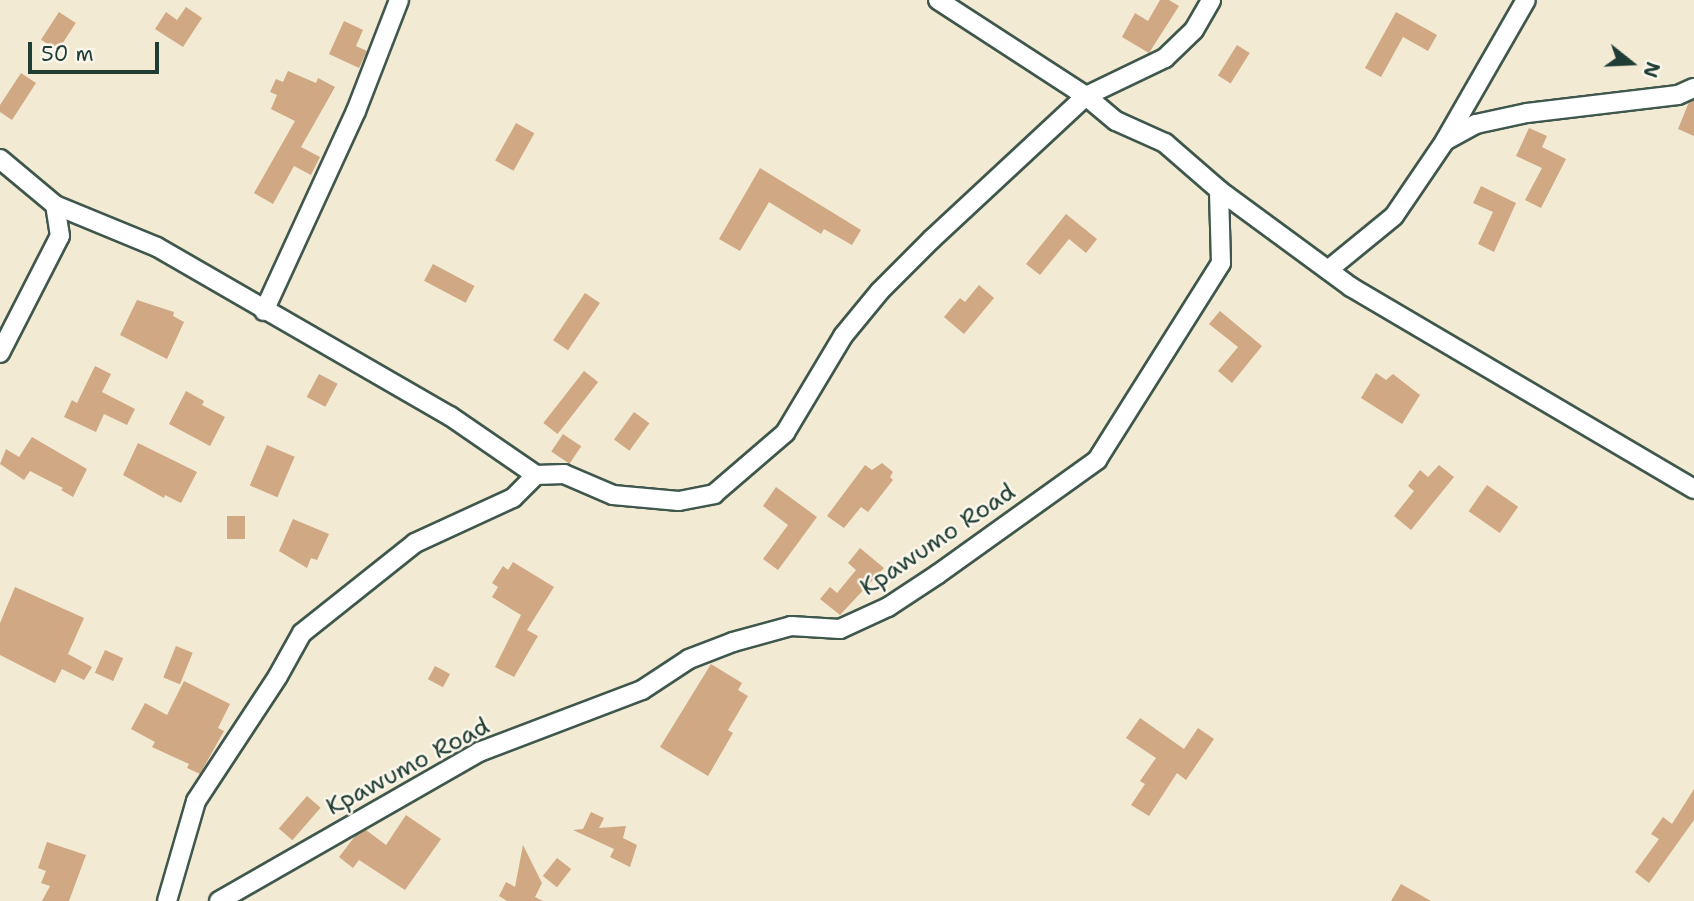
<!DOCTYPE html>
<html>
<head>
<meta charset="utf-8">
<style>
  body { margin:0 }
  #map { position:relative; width:1694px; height:901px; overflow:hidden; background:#f2ead2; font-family:"Shantell Sans",sans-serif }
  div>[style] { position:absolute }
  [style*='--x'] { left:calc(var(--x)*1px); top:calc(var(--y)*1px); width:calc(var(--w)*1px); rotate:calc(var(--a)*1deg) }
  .building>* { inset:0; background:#d0a884; transform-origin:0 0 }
  .roads { filter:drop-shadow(2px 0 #3f574c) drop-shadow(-2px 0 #3f574c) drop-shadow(0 2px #3f574c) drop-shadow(0 -2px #3f574c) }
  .minor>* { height:18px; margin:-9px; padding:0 9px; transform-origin:9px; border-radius:9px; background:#fff }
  span { translate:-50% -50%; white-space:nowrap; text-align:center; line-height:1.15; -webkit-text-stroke:5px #fbf7ec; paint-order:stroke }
  .street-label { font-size:24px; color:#1f3d34 }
  .north { position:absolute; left:1596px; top:28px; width:70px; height:70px; -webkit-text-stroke:5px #fbf7ec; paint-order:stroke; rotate:108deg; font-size:19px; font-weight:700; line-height:28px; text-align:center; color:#1f3d34 }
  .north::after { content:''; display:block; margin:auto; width:24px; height:32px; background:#1f3d34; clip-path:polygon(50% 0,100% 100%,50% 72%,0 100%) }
  .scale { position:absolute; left:28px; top:42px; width:131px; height:32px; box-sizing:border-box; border:4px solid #1f3d34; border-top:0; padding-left:9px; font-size:21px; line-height:24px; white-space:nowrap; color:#1f3d34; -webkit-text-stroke:5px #fbf7ec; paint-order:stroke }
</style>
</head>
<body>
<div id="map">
  <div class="building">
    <i style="clip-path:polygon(1160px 0,1169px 0,1179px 6px,1149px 53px,1122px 37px,1135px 13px,1148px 21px)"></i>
    <i style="clip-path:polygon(186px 7px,202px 18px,183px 47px,155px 29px,166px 12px,177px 20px)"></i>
    <i style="left:59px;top:12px;width:20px;height:33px;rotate:33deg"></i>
    <i style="clip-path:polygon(1396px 12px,1437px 35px,1428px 51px,1403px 37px,1381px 77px,1365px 68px)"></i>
    <i style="clip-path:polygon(344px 21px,363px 30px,356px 46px,367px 51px,359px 68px,329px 54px)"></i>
    <i style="left:1237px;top:45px;width:15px;height:36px;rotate:32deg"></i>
    <i style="clip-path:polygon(288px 71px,316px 83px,318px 78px,335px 87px,301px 147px,320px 157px,311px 175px,294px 166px,273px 204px,254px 193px,295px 121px,271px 109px,277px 95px,270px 92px,276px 79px,283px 82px)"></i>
    <i style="clip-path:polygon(21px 73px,36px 83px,12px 120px,0 112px,0 105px)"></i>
    <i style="clip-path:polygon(1694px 100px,1694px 136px,1678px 129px,1689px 102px)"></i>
    <i style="left:516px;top:123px;width:21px;height:43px;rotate:29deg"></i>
    <i style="clip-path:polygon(1529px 128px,1547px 136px,1542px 147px,1566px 159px,1541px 208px,1525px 200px,1542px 168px,1516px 156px)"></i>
    <i style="clip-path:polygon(760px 168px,861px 230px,852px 245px,824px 229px,821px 234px,769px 202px,740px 251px,719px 239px)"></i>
    <i style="clip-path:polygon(1481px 186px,1516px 203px,1494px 252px,1478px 244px,1493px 212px,1473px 203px)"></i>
    <i style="clip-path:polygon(1066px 214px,1097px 239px,1086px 253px,1069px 239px,1040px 275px,1026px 264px)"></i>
    <i style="left:433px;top:264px;width:47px;height:19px;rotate:28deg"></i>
    <i style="clip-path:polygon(979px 285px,994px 298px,964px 334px,944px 317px,960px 298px,965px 302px)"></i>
    <i style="left:585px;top:293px;width:18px;height:57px;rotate:34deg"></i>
    <i style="clip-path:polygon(137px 300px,174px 312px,173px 316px,184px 322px,167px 359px,120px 335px)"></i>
    <i style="clip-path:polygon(1220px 311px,1262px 346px,1232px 383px,1218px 371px,1238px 347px,1209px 324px)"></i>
    <i style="clip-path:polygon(95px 366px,111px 374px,102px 392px,135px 409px,127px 425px,104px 414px,96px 432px,64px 417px,72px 400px,77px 403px)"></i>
    <i style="left:584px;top:371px;width:18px;height:66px;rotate:38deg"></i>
    <i style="clip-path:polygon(1376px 373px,1386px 380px,1393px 374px,1420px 395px,1402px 424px,1361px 398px)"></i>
    <i style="left:319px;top:374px;width:21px;height:26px;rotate:28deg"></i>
    <i style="clip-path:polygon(186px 391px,204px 401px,202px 405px,225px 417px,210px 446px,169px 424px)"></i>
    <i style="left:634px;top:412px;width:19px;height:34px;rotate:36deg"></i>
    <i style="left:563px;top:434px;width:22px;height:21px;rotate:34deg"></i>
    <i style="clip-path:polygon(32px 437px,87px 469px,73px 497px,61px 490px,63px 488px,30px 471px,24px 480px,0 464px,6px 449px,19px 457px)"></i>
    <i style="clip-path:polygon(138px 443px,197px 472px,181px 503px,165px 495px,164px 498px,123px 475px)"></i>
    <i style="left:267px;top:445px;width:30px;height:44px;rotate:23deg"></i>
    <i style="clip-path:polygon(882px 463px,893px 472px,890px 477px,893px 480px,868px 512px,861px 507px,844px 528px,827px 516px,865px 465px,872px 470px)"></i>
    <i style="clip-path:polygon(1439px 465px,1454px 477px,1411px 530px,1394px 516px,1414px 491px,1408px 486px,1420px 470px,1428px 477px)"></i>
    <i style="left:1487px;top:485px;width:38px;height:32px;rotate:35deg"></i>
    <i style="clip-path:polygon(776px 487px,817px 517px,778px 570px,763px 559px,788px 525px,763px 506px)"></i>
    <i style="left:227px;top:516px;width:18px;height:23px"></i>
    <i style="clip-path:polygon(293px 519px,329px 534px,317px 560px,311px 558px,307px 568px,279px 551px)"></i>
    <i style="clip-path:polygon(860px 548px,884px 568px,840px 615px,820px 599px,830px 587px,837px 593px,856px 570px,848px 563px)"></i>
    <i style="clip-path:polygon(513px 562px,554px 587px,527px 630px,538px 636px,514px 677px,495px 667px,521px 615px,492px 597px,498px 587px,492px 583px,503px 566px,508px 570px)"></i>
    <i style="clip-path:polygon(15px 587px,84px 618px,68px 654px,92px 667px,84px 680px,62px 669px,55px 683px,0 655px,0 623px)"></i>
    <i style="left:176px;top:646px;width:18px;height:34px;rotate:22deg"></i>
    <i style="left:105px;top:650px;width:20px;height:25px;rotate:24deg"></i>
    <i style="clip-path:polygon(711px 664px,742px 683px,738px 690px,748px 696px,728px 730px,733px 733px,708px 776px,660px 747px)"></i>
    <i style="left:435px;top:666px;width:17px;height:15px;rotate:28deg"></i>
    <i style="clip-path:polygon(184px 681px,230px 704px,218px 728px,224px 731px,200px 774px,187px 768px,189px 764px,152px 747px,155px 742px,131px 729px,145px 703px,167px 715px)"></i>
    <i style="clip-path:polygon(1140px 718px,1184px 749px,1198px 728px,1214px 739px,1186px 780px,1177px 773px,1149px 816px,1131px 805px,1145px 784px,1140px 781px,1156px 758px,1126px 738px)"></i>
    <i style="clip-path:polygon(1694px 789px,1694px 820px,1649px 883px,1635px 872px,1659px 839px,1651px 834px,1663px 817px,1672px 824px)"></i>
    <i style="left:307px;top:796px;width:18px;height:43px;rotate:41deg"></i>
    <i style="clip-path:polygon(591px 812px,604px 818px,599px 828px,626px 826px,623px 838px,637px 845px,630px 867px,610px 857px,614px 849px,573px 830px,583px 829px)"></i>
    <i style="clip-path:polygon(406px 815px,441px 839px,405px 890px,359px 860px,353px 868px,339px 857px,356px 835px,366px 830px,386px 845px)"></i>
    <i style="clip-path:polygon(47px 842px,86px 855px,69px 901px,42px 901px,50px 886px,41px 883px,46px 871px,38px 868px)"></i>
    <i style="clip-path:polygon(523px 845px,542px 883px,535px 897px,543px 901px,507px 901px,499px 896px,506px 882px,515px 887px)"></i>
    <i style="left:557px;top:858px;width:18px;height:23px;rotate:38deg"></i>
    <i style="clip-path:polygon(1401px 884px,1431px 901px,1391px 901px)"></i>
  </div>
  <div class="roads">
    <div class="minor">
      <i style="--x:938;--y:0;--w:176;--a:33"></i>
      <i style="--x:1086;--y:96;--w:39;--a:40"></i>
      <i style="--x:1116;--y:121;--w:54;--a:24.2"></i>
      <i style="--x:1165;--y:143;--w:72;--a:41"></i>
      <i style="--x:1219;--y:190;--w:164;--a:36.3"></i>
      <i style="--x:1351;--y:287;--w:398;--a:30.5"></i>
      <i style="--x:1446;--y:139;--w:160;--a:-60.1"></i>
      <i style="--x:0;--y:159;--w:72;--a:39.9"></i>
      <i style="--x:55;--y:205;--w:110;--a:22.4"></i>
      <i style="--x:157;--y:247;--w:338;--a:30"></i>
      <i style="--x:450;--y:416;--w:104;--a:34.5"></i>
      <i style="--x:1328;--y:270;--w:85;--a:-39.3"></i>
      <i style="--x:1394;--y:216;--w:91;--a:-55.8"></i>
      <i style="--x:1445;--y:141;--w:35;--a:-29"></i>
      <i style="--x:1476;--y:124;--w:52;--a:-12.2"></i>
      <i style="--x:1527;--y:113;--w:152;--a:-6.8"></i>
      <i style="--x:1678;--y:95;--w:17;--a:-24"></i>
      <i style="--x:264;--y:311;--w:220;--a:-65.3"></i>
      <i style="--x:356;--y:111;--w:119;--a:-68.8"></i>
      <i style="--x:0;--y:353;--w:131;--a:-62.9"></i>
      <i style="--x:60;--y:236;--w:31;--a:-99"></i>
      <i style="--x:167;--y:901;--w:104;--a:-73.8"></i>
      <i style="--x:196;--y:801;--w:149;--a:-56.7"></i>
      <i style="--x:278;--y:676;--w:49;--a:-60.8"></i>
      <i style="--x:302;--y:633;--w:144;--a:-38.5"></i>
      <i style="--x:415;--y:543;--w:108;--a:-24.7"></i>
      <i style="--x:513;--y:498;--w:33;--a:-45"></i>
      <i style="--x:536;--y:475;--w:28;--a:-2"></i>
      <i style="--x:564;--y:474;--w:53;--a:23.2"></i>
      <i style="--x:613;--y:495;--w:66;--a:5.2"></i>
      <i style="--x:679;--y:501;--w:36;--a:-11"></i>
      <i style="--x:714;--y:494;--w:94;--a:-40.7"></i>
      <i style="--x:785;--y:433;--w:113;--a:-59.1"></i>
      <i style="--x:843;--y:336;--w:58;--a:-50.6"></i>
      <i style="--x:880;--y:291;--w:74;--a:-45"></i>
      <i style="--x:932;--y:239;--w:210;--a:-42.9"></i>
      <i style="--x:1086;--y:96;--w:88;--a:-25.7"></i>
      <i style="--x:1165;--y:58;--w:40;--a:-44"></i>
      <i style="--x:1194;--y:30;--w:34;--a:-60"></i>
      <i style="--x:219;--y:901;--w:300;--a:-29.8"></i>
      <i style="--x:479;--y:752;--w:174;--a:-20.8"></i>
      <i style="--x:642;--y:690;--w:56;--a:-33.4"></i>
      <i style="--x:689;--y:659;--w:47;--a:-21.1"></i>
      <i style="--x:733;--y:642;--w:60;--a:-15.4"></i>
      <i style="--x:791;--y:626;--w:49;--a:3.5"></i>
      <i style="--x:840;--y:629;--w:53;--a:-24.6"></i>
      <i style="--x:888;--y:607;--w:60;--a:-33.4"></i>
      <i style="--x:938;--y:574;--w:196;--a:-35.6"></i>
      <i style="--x:1097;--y:460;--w:233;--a:-57.8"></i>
      <i style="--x:1221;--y:263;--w:73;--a:-91.6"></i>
    </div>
  </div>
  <div class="street-label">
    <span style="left:938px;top:540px;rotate:-34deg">Kpawumo Road</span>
    <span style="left:408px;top:767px;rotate:-28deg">Kpawumo Road</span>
  </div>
  <div class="north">N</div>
  <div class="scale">50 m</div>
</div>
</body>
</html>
